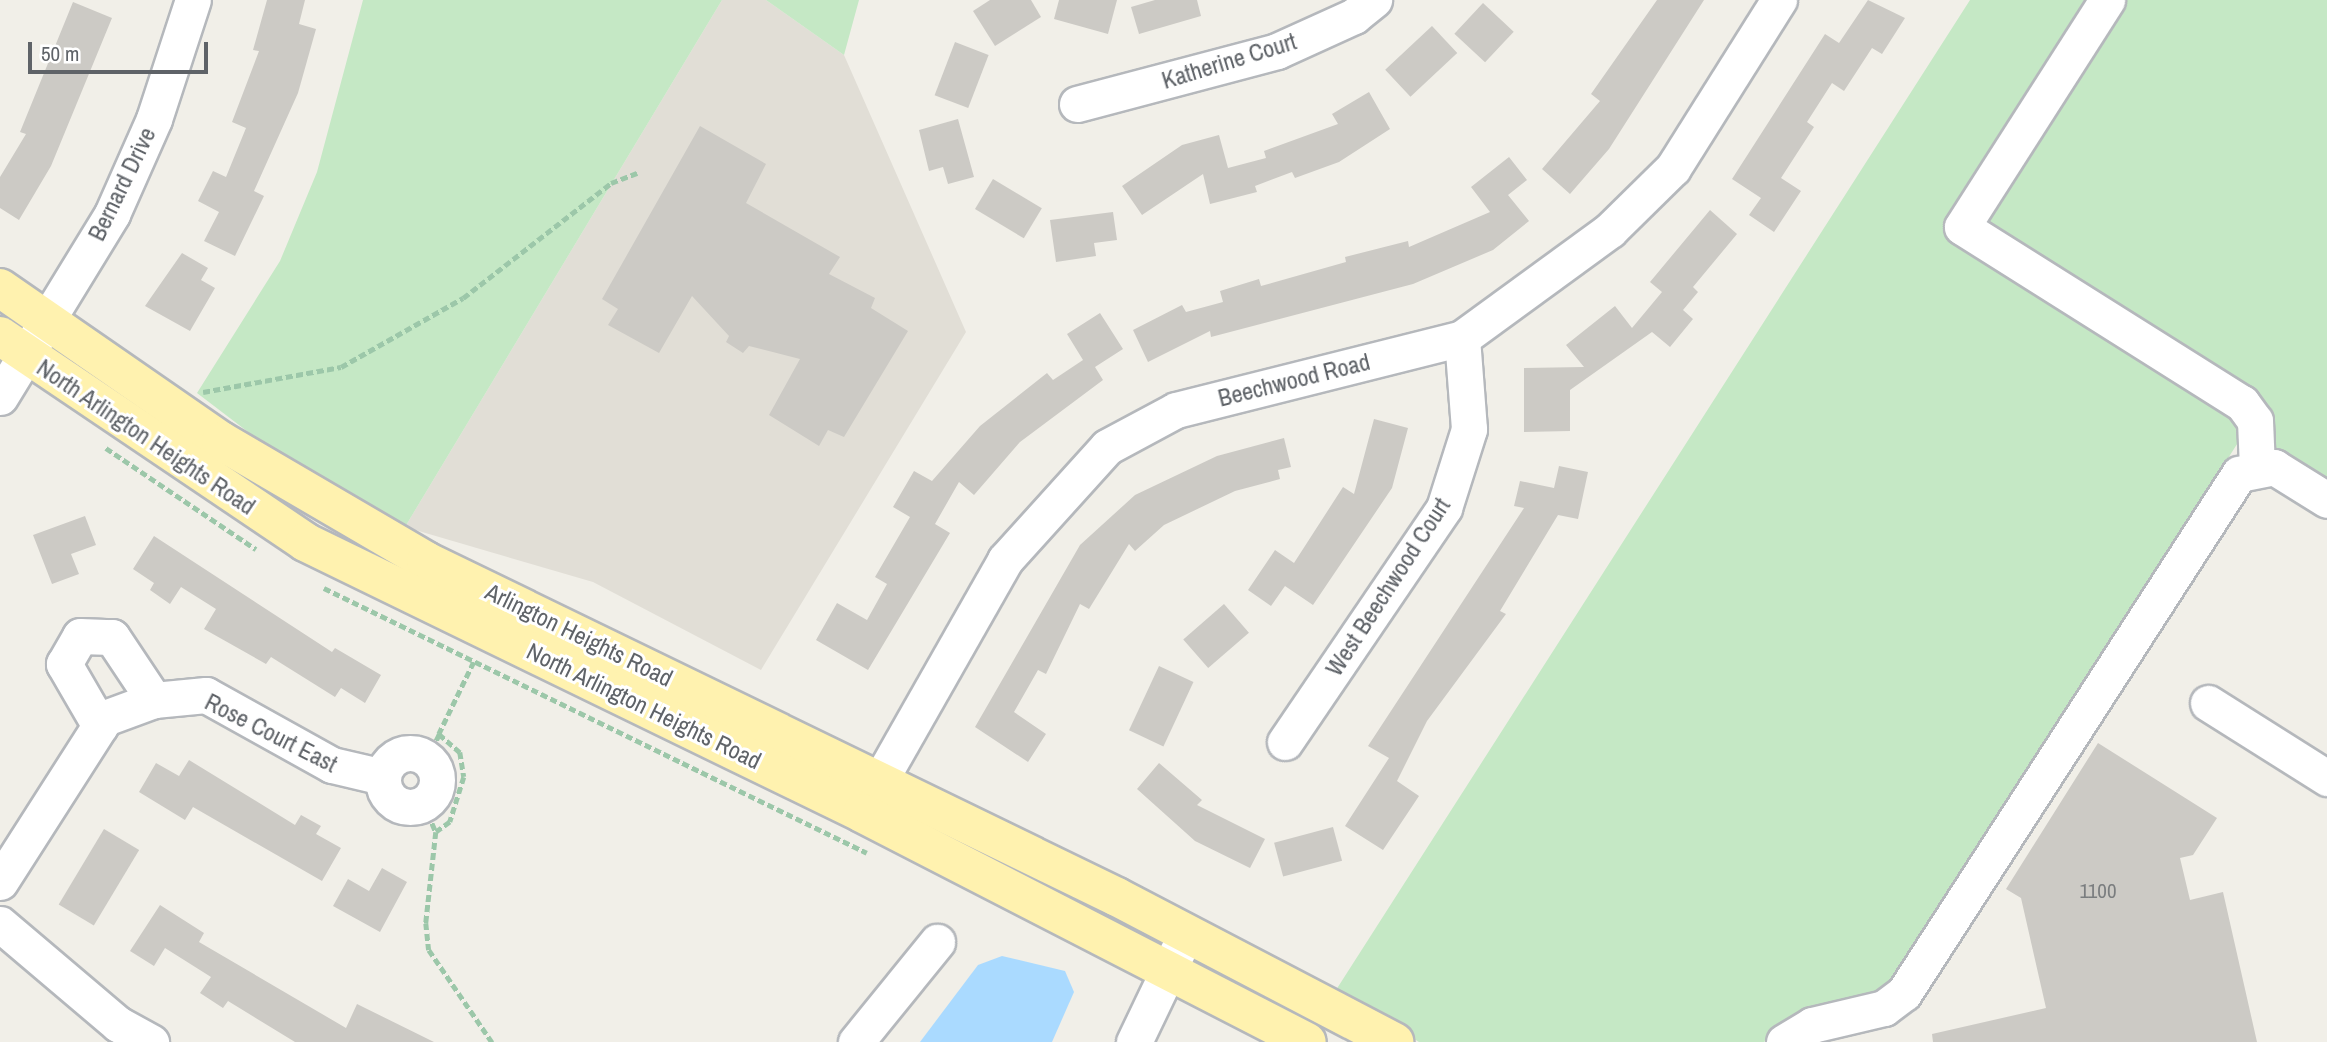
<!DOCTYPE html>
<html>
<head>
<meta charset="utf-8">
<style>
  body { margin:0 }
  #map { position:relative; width:2327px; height:1042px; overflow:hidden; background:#f1efe8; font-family:"Archivo Narrow",sans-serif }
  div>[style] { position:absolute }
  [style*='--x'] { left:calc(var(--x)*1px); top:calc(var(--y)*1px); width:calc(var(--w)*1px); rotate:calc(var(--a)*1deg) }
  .education>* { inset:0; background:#e1ded6 }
  .green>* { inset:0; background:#c5e8c5 }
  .water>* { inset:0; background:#aadaff }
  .building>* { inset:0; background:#cccac5; transform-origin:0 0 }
  .path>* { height:4.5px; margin-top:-2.25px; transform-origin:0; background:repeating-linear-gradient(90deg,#9cc7a9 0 7px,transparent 0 10.5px) }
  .roads { filter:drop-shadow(2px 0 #b5b8bc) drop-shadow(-2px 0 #b5b8bc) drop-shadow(0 2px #b5b8bc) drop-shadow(0 -2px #b5b8bc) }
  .minor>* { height:35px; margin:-17.5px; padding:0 17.5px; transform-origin:17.5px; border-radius:17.5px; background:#fff }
  .minor>.ring { margin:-17.5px; padding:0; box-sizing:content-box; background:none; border:35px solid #fff; border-radius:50% }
  .major>* { height:38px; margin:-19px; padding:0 19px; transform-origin:19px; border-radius:19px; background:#fff2af }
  span { translate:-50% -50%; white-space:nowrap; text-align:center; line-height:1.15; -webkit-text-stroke:6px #fff; paint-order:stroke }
  .number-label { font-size:21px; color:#7a7d7f }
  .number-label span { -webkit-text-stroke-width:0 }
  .street-label { font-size:24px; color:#5f6368 }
  .scale { position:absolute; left:28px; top:42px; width:180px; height:32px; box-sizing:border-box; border:4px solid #5f6368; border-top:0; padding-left:9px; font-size:21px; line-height:24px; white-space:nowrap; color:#5f6368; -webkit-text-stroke:5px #fff; paint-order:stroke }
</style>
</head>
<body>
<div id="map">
  <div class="education">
    <i style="clip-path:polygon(722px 0,766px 0,844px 55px,966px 332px,761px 670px,593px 582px,405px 527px)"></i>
  </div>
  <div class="green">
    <i style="clip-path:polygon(363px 0,722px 0,405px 527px,286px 461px,197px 393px,280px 261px,317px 172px)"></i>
    <i style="clip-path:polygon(766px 0,859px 0,844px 55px)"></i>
    <i style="clip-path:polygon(1970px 0,2327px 0,2327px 481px,2269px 444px,2239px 441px,1894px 983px,1865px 998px,1801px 1011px,1764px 1042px,1419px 1042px,1336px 990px)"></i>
  </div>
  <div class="water">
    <i style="clip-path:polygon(1002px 956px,1065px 971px,1074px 992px,1052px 1042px,920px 1042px,978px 965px)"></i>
  </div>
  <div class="building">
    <i style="clip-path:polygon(267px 0,305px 0,299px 24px,316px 29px,298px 93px,254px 191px,264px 196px,235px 256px,204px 241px,219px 212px,198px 201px,213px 171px,226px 177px,246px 128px,232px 122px,259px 51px,253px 50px)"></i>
    <i style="clip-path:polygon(990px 0,1031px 0,1041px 17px,995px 46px,973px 11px)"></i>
    <i style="clip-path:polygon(1059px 0,1117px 0,1108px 34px,1054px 19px)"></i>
    <i style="clip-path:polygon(1155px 0,1197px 0,1201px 16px,1139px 34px,1131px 7px)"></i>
    <i style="clip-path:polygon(1657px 0,1704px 0,1609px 149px,1570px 194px,1542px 169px,1600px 101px,1591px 94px)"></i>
    <i style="clip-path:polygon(1868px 0,1905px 18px,1882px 54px,1872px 48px,1844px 91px,1832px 83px,1807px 122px,1814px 127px,1781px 178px,1801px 191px,1774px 232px,1749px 215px,1761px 198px,1732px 179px,1825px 34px,1839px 43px)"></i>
    <i style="clip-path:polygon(73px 2px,112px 18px,51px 166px,19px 220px,0 208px,0 177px,26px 134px,20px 132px)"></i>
    <i style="left:1483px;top:3px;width:42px;height:42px;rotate:43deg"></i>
    <i style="left:1432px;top:26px;width:37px;height:64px;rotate:47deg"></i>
    <i style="left:955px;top:42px;width:36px;height:57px;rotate:21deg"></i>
    <i style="clip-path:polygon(1369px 92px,1390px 129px,1339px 162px,1295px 178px,1292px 172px,1255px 186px,1257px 192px,1210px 204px,1203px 174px,1142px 215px,1122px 186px,1182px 145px,1219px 135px,1228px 168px,1266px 158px,1264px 151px,1338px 124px,1332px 114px)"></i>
    <i style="clip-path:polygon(958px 119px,974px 177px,948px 184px,943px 167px,929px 171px,919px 130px)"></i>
    <i style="clip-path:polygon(700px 126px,766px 164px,746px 203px,840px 257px,829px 274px,875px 298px,871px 308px,908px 331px,844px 437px,828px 430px,819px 446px,769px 415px,800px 359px,749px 346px,743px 353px,726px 342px,729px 336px,692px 296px,659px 353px,608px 325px,618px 309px,602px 299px)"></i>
    <i style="clip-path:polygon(1509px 157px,1527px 180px,1508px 195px,1529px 221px,1493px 250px,1413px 284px,1211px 337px,1210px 331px,1148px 362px,1133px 330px,1182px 305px,1186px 312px,1223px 302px,1220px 291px,1259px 279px,1261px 286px,1346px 262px,1345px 257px,1408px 241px,1409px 247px,1490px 212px,1471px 187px)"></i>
    <i style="left:993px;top:179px;width:57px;height:35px;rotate:31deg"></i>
    <i style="clip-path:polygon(1710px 210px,1737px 234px,1693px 287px,1698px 292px,1683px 310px,1693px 319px,1670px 347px,1652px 332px,1570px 390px,1570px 431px,1524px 432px,1524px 368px,1584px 367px,1566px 345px,1615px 306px,1632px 328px,1662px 292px,1650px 282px)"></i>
    <i style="clip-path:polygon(1113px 212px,1117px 240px,1094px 243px,1096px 256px,1056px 262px,1050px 220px)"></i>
    <i style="clip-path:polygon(182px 253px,208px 268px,201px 280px,215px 288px,190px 331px,145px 306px)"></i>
    <i style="clip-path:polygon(1100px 313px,1123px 349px,1095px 367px,1103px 380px,1020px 442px,974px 495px,959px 482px,935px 524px,950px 533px,868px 670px,816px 640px,837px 603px,867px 620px,887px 584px,875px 577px,910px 517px,893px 507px,914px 471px,932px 481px,980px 426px,1047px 373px,1053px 380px,1083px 360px,1067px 334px)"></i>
    <i style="clip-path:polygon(1374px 419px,1408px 428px,1392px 488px,1313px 605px,1285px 586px,1271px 606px,1248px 590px,1275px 550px,1294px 563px,1343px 487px,1354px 494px)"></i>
    <i style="clip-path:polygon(1284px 438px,1291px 467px,1278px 470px,1280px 479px,1235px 491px,1164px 525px,1135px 551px,1129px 544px,1089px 609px,1080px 604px,1046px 674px,1038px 670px,1014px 712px,1046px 734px,1028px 762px,975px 727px,1080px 545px,1135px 495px,1217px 456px)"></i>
    <i style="clip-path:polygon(1559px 466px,1588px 472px,1578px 519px,1558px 515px,1500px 611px,1506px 614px,1427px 721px,1397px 781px,1419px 796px,1383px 850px,1345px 826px,1389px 758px,1368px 746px,1524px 508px,1514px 506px,1520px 481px,1554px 488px)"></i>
    <i style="clip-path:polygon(85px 516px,96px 545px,71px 554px,79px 574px,52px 584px,33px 535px)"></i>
    <i style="clip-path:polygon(154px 536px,332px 652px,335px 648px,381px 675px,365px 703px,341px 688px,335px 697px,271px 657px,266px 664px,204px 629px,216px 609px,181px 587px,170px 604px,150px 590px,154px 583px,133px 569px)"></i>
    <i style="left:1224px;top:604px;width:38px;height:54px;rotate:49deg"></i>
    <i style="left:1159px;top:666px;width:38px;height:71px;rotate:25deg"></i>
    <i style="clip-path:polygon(2098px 743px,2217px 818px,2193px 855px,2180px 858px,2190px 900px,2223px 892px,2257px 1042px,1933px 1042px,1932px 1034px,2046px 1008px,2021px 898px,2006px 889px)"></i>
    <i style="clip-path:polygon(189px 760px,295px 825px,301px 815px,321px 826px,316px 834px,341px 848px,322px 881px,193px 807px,185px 820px,139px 792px,156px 763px,179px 776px)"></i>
    <i style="clip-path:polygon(1159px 763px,1202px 800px,1197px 805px,1265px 839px,1250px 868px,1195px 841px,1137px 789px)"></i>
    <i style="left:1333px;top:827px;width:35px;height:61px;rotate:75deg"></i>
    <i style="left:104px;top:829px;width:41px;height:88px;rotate:31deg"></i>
    <i style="clip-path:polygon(382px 868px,407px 882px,380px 932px,333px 906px,348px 879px,369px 891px)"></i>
    <i style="clip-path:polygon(160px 905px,204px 933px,199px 942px,346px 1028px,357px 1004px,434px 1042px,295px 1042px,228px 1001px,223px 1008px,200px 993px,211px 977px,165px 948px,154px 966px,130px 951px)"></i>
  </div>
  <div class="path">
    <i style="--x:203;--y:392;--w:140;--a:-10.3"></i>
    <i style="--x:341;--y:367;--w:140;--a:-29.5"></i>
    <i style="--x:463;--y:298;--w:187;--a:-37.8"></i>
    <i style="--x:611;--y:183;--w:28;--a:-21"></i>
    <i style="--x:106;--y:448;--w:181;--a:34"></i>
    <i style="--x:324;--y:588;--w:604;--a:26.01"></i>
    <i style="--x:474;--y:662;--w:80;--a:115.9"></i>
    <i style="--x:439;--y:734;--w:28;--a:41"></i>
    <i style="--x:460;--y:752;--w:25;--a:81"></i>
    <i style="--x:464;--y:777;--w:47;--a:107.3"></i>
    <i style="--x:450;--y:822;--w:17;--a:144"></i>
    <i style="--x:436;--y:832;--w:92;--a:96.3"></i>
    <i style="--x:426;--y:923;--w:27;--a:84"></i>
    <i style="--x:429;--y:950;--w:112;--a:55.6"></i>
    <i style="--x:427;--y:759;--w:28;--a:-64"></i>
    <i style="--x:424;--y:804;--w:30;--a:67"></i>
  </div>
  <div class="roads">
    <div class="minor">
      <i style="--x:2107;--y:0;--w:269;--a:122.6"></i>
      <i style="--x:1962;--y:227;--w:331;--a:32.2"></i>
      <i style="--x:2242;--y:403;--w:22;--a:54"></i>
      <i style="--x:2255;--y:421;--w:45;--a:87.5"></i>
      <i style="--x:1077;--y:104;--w:207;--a:-14.8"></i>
      <i style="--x:1277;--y:51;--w:85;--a:-24.4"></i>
      <i style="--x:1354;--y:16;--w:26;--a:-39"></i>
      <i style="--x:0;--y:397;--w:215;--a:-58.5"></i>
      <i style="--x:112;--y:214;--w:104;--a:-66.1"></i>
      <i style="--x:154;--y:119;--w:125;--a:-71.9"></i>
      <i style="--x:2208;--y:703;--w:141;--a:32.2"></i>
      <i style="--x:100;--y:726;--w:72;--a:-120.1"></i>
      <i style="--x:64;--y:664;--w:32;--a:-60"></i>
      <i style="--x:80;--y:636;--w:32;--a:2"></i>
      <i style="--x:112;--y:637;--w:76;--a:56.3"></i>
      <i style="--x:1285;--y:742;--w:283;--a:-55.8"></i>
      <i style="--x:1444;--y:508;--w:83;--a:-72.4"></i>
      <i style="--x:1469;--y:429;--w:91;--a:-94.4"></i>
      <i class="ring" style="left:383px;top:753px;width:19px;height:19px"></i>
      <i style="--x:866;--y:805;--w:282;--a:-60.4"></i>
      <i style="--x:1005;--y:560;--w:152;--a:-47.9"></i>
      <i style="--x:1107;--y:447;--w:78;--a:-28.2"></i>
      <i style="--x:1176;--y:410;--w:295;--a:-14.1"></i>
      <i style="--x:1462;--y:338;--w:183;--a:-36.1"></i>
      <i style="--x:1610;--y:230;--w:88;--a:-44.5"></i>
      <i style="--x:1673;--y:168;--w:199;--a:-57.8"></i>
      <i style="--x:0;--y:882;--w:195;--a:-57.4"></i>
      <i style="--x:105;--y:718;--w:52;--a:-20.2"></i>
      <i style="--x:154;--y:700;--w:52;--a:-5.5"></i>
      <i style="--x:206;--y:695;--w:144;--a:29.1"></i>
      <i style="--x:332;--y:765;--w:52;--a:13.2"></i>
      <i style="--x:0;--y:924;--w:155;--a:40.3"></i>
      <i style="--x:118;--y:1024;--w:38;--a:29"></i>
      <i style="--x:856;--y:1042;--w:129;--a:-51"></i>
      <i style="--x:1134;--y:1042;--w:109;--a:-64.4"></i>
      <i style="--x:1784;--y:1042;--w:33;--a:-31"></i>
      <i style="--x:1812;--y:1025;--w:74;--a:-13.3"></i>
      <i style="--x:1884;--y:1008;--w:25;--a:-37"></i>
      <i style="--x:1904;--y:993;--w:618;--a:-57.16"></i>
      <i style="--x:2239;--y:474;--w:36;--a:-11"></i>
      <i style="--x:2274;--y:467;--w:62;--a:31.9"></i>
    </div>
    <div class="major">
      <i style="--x:0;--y:288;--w:269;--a:34.7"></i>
      <i style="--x:221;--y:441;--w:238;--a:30.3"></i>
      <i style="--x:426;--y:561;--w:768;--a:25.93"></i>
      <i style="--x:1117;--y:897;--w:313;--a:27.6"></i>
      <i style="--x:0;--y:336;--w:368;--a:34"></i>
      <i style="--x:305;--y:542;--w:619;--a:25.94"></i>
      <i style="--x:862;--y:813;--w:500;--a:27.23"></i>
    </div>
  </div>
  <div class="number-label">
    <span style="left:2098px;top:891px">1100</span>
  </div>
  <div class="street-label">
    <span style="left:1229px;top:61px;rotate:-17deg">Katherine Court</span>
    <span style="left:122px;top:184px;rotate:-64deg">Bernard Drive</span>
    <span style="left:1294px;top:380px;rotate:-14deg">Beechwood Road</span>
    <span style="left:146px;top:437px;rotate:34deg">North Arlington Heights Road</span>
    <span style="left:1388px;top:587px;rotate:-57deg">West Beechwood Court</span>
    <span style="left:579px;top:635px;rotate:26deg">Arlington Heights Road</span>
    <span style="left:644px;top:706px;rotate:26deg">North Arlington Heights Road</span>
    <span style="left:271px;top:733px;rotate:27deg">Rose Court East</span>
  </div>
  <div class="scale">50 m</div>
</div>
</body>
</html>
